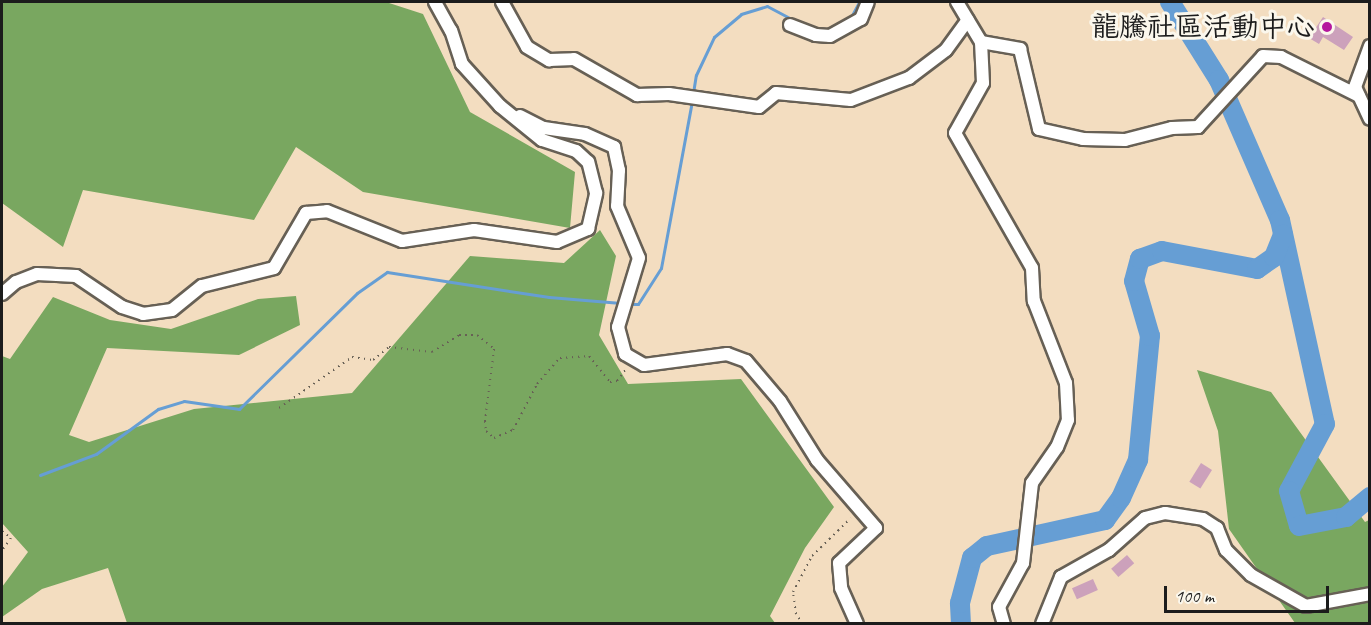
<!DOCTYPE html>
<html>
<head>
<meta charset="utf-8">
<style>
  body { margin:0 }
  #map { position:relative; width:1371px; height:625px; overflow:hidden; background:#f3ddc0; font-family:Caveat,"LXGW WenKai TC",sans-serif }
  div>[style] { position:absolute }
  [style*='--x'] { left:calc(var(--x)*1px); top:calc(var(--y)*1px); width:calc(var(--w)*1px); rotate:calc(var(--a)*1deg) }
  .forest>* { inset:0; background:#79a760 }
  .stream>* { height:3px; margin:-1.5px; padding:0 1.5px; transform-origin:1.5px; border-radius:1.5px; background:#669ed4 }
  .river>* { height:20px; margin:-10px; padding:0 10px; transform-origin:10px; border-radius:10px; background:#669ed4 }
  .building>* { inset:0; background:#cca1bb; transform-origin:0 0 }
  .path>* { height:2px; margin-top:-1px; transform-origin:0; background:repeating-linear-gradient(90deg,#676055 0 1.5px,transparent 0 6px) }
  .roads { filter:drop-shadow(2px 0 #676055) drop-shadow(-2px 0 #676055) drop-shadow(0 2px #676055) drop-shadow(0 -2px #676055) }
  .minor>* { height:12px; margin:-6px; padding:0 6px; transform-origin:6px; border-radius:6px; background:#fff }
  .dots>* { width:16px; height:16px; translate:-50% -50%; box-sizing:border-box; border:3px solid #fbf7ec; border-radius:50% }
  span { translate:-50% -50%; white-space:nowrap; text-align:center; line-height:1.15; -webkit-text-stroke:6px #fbf7ec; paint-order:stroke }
  .poi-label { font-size:28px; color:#1c1c1c }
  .right { translate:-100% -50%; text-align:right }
  .frame { position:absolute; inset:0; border:3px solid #1c1c1c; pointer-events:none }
  .scale { position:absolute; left:1164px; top:586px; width:165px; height:27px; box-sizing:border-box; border:3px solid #1c1c1c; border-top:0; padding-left:8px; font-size:18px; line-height:21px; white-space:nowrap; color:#1c1c1c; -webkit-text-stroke:4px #fbf7ec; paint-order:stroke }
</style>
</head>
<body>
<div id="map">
  <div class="forest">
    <i style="clip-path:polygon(2px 2px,386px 2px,423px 14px,470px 112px,575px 172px,570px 228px,363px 192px,296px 147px,254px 220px,83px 190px,63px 247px,2px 203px)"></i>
    <i style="clip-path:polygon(600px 230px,616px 256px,599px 335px,628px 384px,741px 379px,834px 507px,805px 548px,770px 616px,775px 623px,127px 623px,108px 568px,42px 589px,2px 617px,2px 587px,28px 552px,2px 523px,2px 356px,10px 359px,53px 297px,110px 320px,171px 329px,258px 299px,296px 296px,300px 325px,239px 355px,107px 348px,69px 435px,89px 442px,194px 409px,352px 393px,470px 256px,564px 263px)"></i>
    <i style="clip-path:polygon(1197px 370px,1271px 392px,1365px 522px,1369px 520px,1369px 623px,1295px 623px,1229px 529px,1218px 431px)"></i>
  </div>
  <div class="stream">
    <i style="--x:850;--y:19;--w:19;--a:-62"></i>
    <i style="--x:815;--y:29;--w:17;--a:3"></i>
    <i style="--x:693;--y:93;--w:18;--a:-81"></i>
    <i style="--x:696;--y:75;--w:42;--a:-64.7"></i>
    <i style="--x:714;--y:37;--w:35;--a:-40"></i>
    <i style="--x:741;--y:14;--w:27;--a:-17"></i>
    <i style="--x:767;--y:6;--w:32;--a:28"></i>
    <i style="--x:628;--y:304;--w:10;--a:0"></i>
    <i style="--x:638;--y:304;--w:43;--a:-57.4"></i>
    <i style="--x:661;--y:268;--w:171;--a:-79.5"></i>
    <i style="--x:40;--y:475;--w:60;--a:-20.6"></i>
    <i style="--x:96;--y:454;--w:77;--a:-36"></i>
    <i style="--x:158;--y:409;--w:27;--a:-17"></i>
    <i style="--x:184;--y:401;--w:56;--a:8.3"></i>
    <i style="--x:239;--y:409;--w:165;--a:-44.5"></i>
    <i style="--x:357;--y:293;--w:37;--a:-35"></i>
    <i style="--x:387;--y:272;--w:164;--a:8.8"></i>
    <i style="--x:549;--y:297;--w:72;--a:4.8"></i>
  </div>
  <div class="river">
    <i style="--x:1170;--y:2;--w:92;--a:57.9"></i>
    <i style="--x:1219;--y:80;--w:153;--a:66.5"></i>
    <i style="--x:1280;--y:220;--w:209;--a:77.6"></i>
    <i style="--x:1325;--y:424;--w:76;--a:118.2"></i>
    <i style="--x:1289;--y:491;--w:36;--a:74"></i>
    <i style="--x:1299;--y:526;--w:48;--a:-10.8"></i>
    <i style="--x:1346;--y:517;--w:31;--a:-40"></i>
    <i style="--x:961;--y:624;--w:21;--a:-93"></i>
    <i style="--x:960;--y:603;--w:47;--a:-75.1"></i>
    <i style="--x:972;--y:558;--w:19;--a:-39"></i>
    <i style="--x:987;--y:546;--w:121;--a:-12.4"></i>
    <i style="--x:1105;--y:520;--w:27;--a:-54"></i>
    <i style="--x:1121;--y:498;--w:42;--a:-65.9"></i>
    <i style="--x:1138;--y:460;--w:125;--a:-84.5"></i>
    <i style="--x:1150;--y:336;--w:57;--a:-106.2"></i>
    <i style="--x:1134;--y:281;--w:23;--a:-75"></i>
    <i style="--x:1140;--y:259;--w:23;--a:-20"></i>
    <i style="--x:1162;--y:251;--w:97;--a:10.7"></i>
    <i style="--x:1257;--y:269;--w:21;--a:-35"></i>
    <i style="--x:1274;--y:257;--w:24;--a:-68"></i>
  </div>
  <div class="building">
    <i style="clip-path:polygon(1323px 17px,1353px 37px,1344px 50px,1323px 37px,1319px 44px,1309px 38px)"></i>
    <i style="left:1201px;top:463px;width:13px;height:22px;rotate:32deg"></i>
    <i style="left:1127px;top:555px;width:11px;height:21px;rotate:49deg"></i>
    <i style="left:1093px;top:579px;width:12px;height:23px;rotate:66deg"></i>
  </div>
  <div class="path">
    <i style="--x:279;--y:408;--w:89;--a:-34.9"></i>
    <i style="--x:352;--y:357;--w:21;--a:8"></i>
    <i style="--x:373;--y:360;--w:21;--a:-39"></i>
    <i style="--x:389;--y:347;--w:43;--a:6.6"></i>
    <i style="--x:432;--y:352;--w:32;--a:-32"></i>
    <i style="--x:459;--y:335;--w:18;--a:0"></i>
    <i style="--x:477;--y:335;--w:22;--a:39"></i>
    <i style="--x:494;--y:349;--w:73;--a:97.1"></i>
    <i style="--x:485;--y:421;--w:10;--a:84"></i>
    <i style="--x:486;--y:431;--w:11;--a:41"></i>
    <i style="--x:494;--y:438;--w:21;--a:-23"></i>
    <i style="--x:513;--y:430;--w:52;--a:-62.4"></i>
    <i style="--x:537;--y:384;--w:35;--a:-49"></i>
    <i style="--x:560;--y:358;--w:29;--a:-4"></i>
    <i style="--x:589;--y:356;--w:33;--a:51"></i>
    <i style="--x:610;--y:382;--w:7;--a:-8"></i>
    <i style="--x:617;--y:381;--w:15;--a:-53"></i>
    <i style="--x:2;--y:531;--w:11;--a:38"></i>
    <i style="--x:11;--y:538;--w:14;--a:126"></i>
    <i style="--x:803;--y:624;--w:12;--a:-125"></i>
    <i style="--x:796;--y:614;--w:22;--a:-98"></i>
    <i style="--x:793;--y:592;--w:41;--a:-62.2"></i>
    <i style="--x:812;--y:556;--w:54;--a:-44.3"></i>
  </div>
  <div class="roads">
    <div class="minor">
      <i style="--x:502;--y:2;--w:51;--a:60.9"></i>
      <i style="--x:527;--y:47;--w:26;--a:31"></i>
      <i style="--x:549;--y:60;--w:25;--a:-2"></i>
      <i style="--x:574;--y:59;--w:73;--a:29.7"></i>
      <i style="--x:637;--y:95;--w:32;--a:-2"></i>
      <i style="--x:669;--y:94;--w:91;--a:8.2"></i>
      <i style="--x:759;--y:107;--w:22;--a:-39"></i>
      <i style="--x:776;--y:93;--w:75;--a:5.3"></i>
      <i style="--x:851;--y:100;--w:62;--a:-20.8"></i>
      <i style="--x:909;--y:78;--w:46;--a:-37.1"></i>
      <i style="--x:946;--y:50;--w:37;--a:-54"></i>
      <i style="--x:957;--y:2;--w:47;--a:59"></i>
      <i style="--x:981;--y:42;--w:41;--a:87.2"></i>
      <i style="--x:983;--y:83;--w:57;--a:119.2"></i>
      <i style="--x:955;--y:133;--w:155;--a:60.3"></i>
      <i style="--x:1032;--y:268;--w:33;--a:87"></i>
      <i style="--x:1034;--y:301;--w:88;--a:68.7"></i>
      <i style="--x:1066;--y:383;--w:37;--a:87"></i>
      <i style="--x:1068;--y:420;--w:29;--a:112"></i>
      <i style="--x:1057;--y:447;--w:44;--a:124.8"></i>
      <i style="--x:1032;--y:483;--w:81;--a:96.4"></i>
      <i style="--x:1023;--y:563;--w:50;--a:118.6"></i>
      <i style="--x:999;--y:607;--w:18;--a:74"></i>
      <i style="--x:790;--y:25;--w:28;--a:21"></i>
      <i style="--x:816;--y:35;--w:14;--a:4"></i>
      <i style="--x:830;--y:36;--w:35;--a:-29"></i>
      <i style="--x:861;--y:19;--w:18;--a:-68"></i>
      <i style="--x:981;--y:42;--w:40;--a:10"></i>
      <i style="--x:1020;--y:49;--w:82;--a:76.6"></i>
      <i style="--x:1039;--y:129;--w:45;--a:12.8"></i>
      <i style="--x:1083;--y:139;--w:42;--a:1.4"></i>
      <i style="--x:1125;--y:140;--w:49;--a:-14.3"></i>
      <i style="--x:1172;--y:128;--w:26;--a:-2"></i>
      <i style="--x:1198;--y:127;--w:96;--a:-47.5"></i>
      <i style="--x:1263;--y:56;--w:18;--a:3"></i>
      <i style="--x:1281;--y:57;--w:87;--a:26.6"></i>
      <i style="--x:1370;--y:46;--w:44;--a:110.1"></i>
      <i style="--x:1355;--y:87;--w:35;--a:65"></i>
      <i style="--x:520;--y:116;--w:27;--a:27"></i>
      <i style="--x:544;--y:128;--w:41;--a:8.3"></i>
      <i style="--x:585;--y:134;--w:32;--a:24"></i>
      <i style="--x:614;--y:147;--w:24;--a:78"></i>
      <i style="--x:619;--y:170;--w:36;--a:93"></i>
      <i style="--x:617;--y:206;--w:56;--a:67.1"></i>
      <i style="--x:639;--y:258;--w:72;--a:106.9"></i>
      <i style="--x:618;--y:327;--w:28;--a:75"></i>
      <i style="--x:625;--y:354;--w:22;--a:30"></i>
      <i style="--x:644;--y:365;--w:84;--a:-7.5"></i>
      <i style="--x:727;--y:354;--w:20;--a:20"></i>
      <i style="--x:746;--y:361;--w:52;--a:49.6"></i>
      <i style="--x:780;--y:401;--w:70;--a:57.9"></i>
      <i style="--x:817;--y:460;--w:90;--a:49.1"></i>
      <i style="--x:876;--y:528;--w:51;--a:136.6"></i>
      <i style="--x:839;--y:563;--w:25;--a:85"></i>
      <i style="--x:841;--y:588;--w:39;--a:66"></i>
      <i style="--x:2;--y:294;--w:18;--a:-41"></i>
      <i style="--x:16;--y:282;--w:22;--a:-21"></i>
      <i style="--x:37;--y:274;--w:39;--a:3"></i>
      <i style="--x:76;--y:276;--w:55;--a:34"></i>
      <i style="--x:122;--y:307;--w:22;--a:18"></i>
      <i style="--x:143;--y:314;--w:29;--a:-8"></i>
      <i style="--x:172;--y:310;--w:38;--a:-39"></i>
      <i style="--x:202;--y:286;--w:74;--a:-14"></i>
      <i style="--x:274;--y:268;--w:64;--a:-59.8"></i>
      <i style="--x:306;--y:213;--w:21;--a:-5"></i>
      <i style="--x:327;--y:211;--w:81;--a:21.8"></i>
      <i style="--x:402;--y:241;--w:73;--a:-8.7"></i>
      <i style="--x:474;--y:230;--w:84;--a:8.2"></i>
      <i style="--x:557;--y:242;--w:34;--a:-23"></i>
      <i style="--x:588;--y:229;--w:37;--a:-77"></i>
      <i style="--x:596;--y:193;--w:32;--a:-104"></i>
      <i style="--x:588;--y:162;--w:16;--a:-137"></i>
      <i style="--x:576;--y:151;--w:36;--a:-162"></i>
      <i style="--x:542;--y:140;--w:54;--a:-141"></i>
      <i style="--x:500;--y:106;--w:57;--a:-132.1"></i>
      <i style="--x:462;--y:64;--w:35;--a:-108"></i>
      <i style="--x:451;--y:31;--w:33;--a:-119"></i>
      <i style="--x:1042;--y:624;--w:51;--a:-68"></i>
      <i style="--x:1061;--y:577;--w:55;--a:-29.4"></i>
      <i style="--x:1109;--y:550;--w:48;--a:-41.6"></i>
      <i style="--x:1145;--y:518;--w:21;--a:-14"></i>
      <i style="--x:1165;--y:513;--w:38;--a:9"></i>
      <i style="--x:1203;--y:519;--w:17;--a:33"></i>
      <i style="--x:1217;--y:528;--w:24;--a:68"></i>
      <i style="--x:1226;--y:550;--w:35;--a:45"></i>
      <i style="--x:1251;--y:575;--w:63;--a:29.4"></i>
      <i style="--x:1306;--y:606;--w:65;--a:-10.6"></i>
    </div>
  </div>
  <div class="dots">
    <i style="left:1327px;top:27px;background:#b5179e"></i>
  </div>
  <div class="poi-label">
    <span class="right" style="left:1315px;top:27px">龍騰社區活動中心</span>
  </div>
  <div class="frame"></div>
  <div class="scale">100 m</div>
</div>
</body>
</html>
